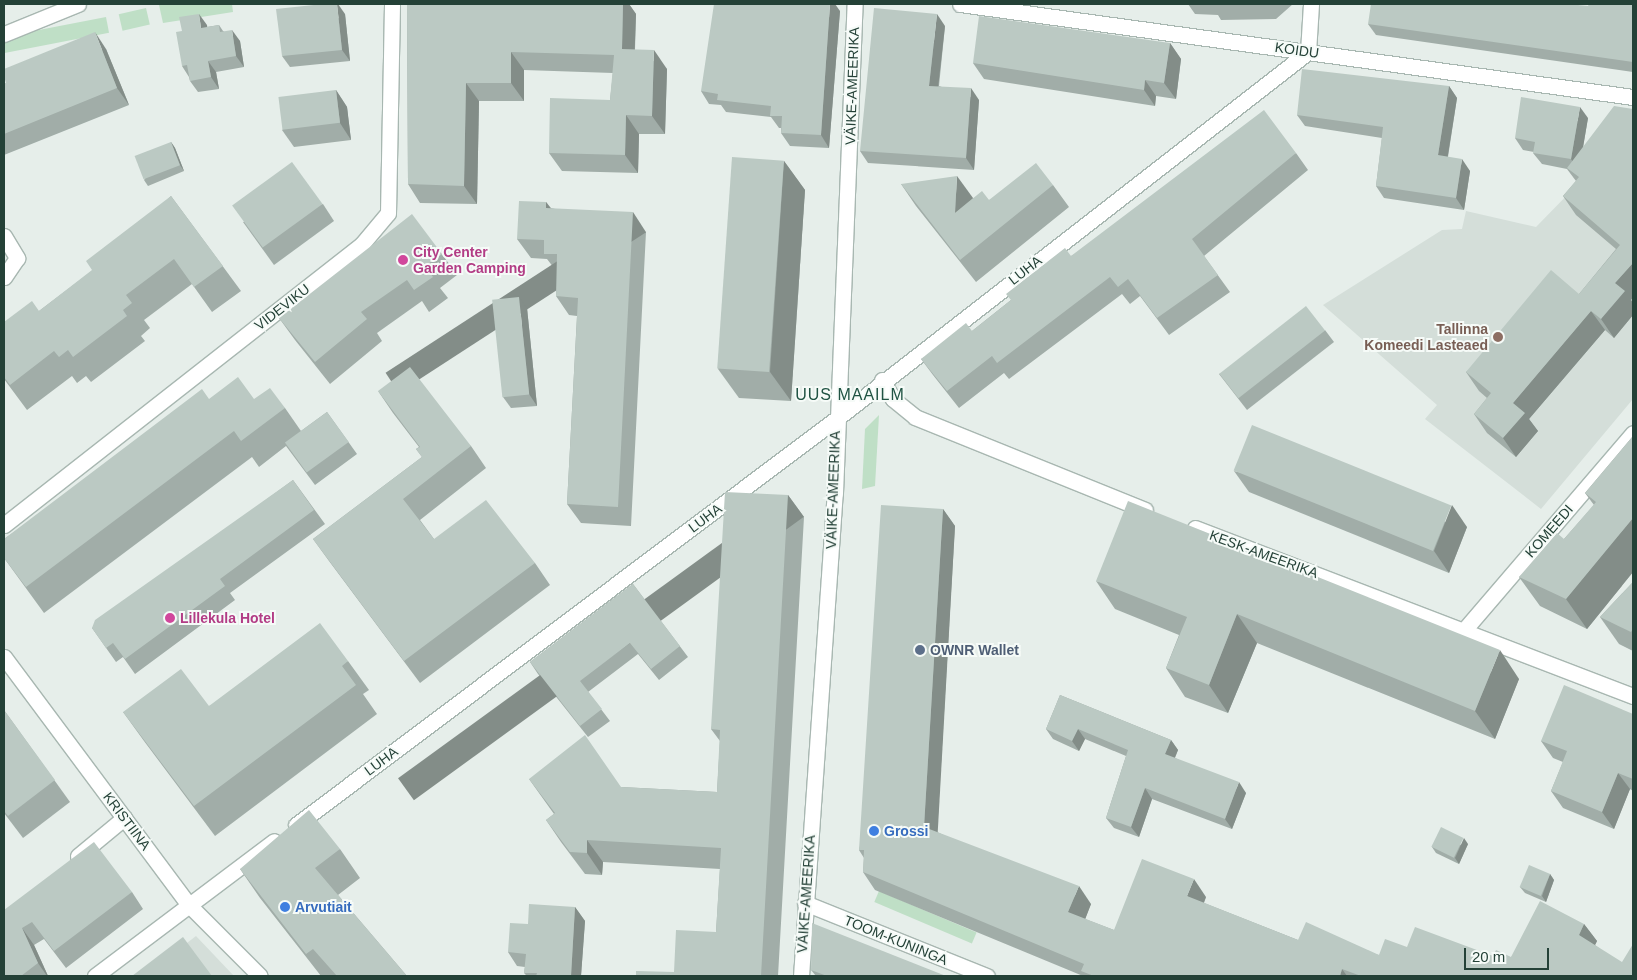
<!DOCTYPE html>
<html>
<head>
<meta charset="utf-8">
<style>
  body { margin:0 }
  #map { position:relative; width:1637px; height:980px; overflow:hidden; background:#e6eeea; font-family:Helvetica,sans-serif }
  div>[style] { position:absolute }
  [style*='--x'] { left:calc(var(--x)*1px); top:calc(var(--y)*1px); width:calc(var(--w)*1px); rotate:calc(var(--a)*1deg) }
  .built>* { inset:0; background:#d4ded9 }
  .green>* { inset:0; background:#bfdfc6; transform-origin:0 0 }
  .roads { filter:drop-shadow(1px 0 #a8b7b1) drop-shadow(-1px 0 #a8b7b1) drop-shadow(0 1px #a8b7b1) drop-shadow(0 -1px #a8b7b1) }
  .service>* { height:15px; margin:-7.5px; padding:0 7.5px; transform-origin:7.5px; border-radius:7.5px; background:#fff }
  .minor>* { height:15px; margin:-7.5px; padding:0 7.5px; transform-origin:7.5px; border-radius:7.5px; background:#fff }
  .wall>* { inset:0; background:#a1ada8 }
  .shaded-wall>* { inset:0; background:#838d88; transform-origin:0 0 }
  .building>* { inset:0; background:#bbc9c3; transform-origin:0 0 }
  .dots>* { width:14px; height:14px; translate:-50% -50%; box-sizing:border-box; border:2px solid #f6fbf8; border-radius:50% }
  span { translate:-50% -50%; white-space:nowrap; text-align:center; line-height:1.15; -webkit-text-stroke:4px #f6fbf8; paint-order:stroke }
  .street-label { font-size:14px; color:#244137 }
  .hotel-label { font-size:14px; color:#b23c85; font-weight:700 }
  .left { translate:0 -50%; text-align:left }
  .education-label { font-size:14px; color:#785e54; font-weight:700 }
  .right { translate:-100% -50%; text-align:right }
  .service-label { font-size:14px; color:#4e5e75; font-weight:700 }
  .shop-label { font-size:14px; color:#366cbe; font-weight:700 }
  .quarter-label { font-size:16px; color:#205343; letter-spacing:1px }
  .frame { position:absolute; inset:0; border:5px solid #244137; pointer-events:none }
  .scale { position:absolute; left:1464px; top:948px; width:85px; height:22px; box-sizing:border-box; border:2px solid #244137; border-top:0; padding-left:6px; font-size:15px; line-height:18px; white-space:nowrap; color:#244137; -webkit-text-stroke:4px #f6fbf8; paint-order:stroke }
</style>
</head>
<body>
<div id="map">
  <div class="built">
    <i style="clip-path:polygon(1577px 185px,1633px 231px,1633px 399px,1541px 509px,1425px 419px,1437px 405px,1323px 305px,1442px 230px,1462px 229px,1466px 211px,1536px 227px)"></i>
    <i style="clip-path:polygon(196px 936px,234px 976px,144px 976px)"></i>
  </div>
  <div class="green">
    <i style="clip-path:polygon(232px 4px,233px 12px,163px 23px,159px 5px)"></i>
    <i style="left:146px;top:8px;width:17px;height:28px;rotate:77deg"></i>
    <i style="left:106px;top:17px;width:16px;height:109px;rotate:79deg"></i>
    <i style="clip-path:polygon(879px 415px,875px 486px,862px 489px,865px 429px)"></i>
    <i style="left:879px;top:891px;width:106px;height:12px;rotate:23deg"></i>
  </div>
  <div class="roads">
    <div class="service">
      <i style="--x:4;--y:236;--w:26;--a:59"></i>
      <i style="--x:17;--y:258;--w:23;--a:124"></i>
      <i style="--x:78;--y:856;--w:60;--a:-39.6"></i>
    </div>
    <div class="minor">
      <i style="--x:960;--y:4;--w:679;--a:7.87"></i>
      <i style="--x:4;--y:34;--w:80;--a:-22.1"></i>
      <i style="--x:882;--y:380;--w:22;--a:60"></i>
      <i style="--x:893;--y:399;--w:28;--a:39"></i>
      <i style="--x:915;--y:417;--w:248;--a:22"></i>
      <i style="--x:4;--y:525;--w:455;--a:-38.1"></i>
      <i style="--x:362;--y:244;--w:40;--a:-50"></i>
      <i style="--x:388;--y:213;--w:209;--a:-88.9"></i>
      <i style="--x:1195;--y:528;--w:469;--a:21"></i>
      <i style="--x:1465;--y:629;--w:258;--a:-49.4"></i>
      <i style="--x:4;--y:657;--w:309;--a:53.3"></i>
      <i style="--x:189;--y:905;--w:100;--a:45"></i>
      <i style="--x:296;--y:825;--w:676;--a:-36.94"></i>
      <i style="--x:836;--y:419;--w:598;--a:-37.87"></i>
      <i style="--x:1308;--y:52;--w:48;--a:-86.4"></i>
      <i style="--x:805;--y:903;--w:196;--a:21.9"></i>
      <i style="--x:95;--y:976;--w:224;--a:-37"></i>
      <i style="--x:801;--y:976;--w:484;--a:-86"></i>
      <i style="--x:835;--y:493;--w:489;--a:-87.7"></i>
    </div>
  </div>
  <div class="wall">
    <i style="clip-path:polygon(407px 4px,629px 4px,636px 14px,635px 50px,667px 69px,665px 134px,639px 134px,638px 173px,562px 171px,549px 153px,610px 100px,613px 73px,524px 70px,524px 101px,479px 101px,477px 204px,420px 203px,408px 184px)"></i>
    <i style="clip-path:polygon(1188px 4px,1293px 4px,1276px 19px,1221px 20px,1218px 15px,1195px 14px)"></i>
    <i style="clip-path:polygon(1633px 4px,1633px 72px,1376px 35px,1368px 24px,1588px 6px)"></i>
    <i style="clip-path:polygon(840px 11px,829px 148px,790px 146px,781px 133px,781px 128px,779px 128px,771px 117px,726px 112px,721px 105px,709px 104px,701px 91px)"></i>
    <i style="clip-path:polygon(345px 14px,350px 61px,290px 67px,282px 56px)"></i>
    <i style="clip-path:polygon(207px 25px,207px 27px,219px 25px,223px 31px,240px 41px,244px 67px,216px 72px,219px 89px,198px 92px,190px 81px,189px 77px,182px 66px)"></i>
    <i style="clip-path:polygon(945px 26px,939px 86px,979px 100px,974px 170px,868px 163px,860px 151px)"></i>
    <i style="clip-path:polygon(1170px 43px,1181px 59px,1176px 99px,1156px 96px,1155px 106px,984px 79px,973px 63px)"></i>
    <i style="clip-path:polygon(106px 49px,129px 105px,4px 155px,4px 84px)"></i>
    <i style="clip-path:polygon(1449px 86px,1457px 98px,1448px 157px,1470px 171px,1464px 210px,1384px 198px,1376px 186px,1382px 138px,1305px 126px,1297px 115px)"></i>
    <i style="clip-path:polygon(336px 90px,347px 107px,351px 140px,294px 147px,282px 130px)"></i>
    <i style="clip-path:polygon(1633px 109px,1633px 297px,1631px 300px,1633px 303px,1633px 315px,1614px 338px,1605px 330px,1529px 419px,1538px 431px,1516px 457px,1487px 433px,1474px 414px,1487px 398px,1479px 391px,1466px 372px,1579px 294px,1616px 249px,1576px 215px,1563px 196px,1576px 181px,1567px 169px,1542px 164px,1533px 153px,1534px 152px,1523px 150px,1515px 138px,1588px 118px,1583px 147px)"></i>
    <i style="clip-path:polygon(171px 142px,175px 148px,184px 171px,148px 186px,144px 180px)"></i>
    <i style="clip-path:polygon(1296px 153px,1308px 170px,1204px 256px,1230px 292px,1169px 335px,1140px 296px,1130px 304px,1122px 294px,1009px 379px,1004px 373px,959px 408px,933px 375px,921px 359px,972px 331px,1011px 300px,1071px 256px)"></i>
    <i style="clip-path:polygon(784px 161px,805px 190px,791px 401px,739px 398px,718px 369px)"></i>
    <i style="clip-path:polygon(901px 184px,973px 198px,989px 200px,1053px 185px,1069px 207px,976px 282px,916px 206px)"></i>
    <i style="clip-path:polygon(171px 196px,241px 291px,212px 312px,192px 284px,144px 320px,150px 328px,141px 336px,145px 341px,91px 382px,86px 376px,77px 383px,72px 376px,27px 410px,4px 379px,4px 322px,39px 311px,92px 271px)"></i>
    <i style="clip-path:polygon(546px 202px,551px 208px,646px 232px,631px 526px,581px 523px,567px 504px,577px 316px,569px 315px,556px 296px,557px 272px,547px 259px,531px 258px,517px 239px)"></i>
    <i style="clip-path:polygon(323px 204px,334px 221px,274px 265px,243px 222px)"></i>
    <i style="clip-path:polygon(442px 254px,457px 275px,440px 288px,448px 298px,429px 312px,422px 301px,377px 333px,382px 341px,330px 384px,295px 340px,279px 318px)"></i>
    <i style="clip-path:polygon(527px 308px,537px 406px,511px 408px,503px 397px)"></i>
    <i style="clip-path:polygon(1325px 330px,1334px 342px,1247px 410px,1219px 374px)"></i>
    <i style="clip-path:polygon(378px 391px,471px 446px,486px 468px,420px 520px,434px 539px,535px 563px,550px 585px,420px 683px,329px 561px,313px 539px,422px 457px,416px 449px,419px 447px,393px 413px)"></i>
    <i style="clip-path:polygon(209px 399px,254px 399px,285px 408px,301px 431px,327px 412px,357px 454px,315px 485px,286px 446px,259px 467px,252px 457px,44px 613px,4px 558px,4px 539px)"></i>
    <i style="clip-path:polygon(1633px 436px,1633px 572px,1587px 629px,1540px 606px,1519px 577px,1564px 539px,1594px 505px,1585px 493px)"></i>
    <i style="clip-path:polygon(1234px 471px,1467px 527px,1449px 573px,1249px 492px)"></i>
    <i style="clip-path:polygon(293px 480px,325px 524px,230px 593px,235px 600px,135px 674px,123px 657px,116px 662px,92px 628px)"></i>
    <i style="clip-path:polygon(788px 495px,804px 517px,778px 976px,674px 972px,716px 932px,720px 869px,603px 862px,602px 875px,585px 874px,561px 842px,546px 820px,554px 814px,529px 779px,621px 787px,717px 792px,720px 741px,711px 729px)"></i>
    <i style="clip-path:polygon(943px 509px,955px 526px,937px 832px,1091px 904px,1085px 919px,1114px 930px,1206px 897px,1204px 903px,1298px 940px,1379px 955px,1407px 947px,1493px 956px,1511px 957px,1584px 924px,1597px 941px,1595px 945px,1633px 976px,1083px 976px,875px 890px,863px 872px,864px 858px,859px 850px)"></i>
    <i style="clip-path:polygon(1096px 581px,1519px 679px,1495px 739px,1257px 643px,1228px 713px,1185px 697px,1166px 668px,1179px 635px,1115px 609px)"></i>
    <i style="clip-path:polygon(1633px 582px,1633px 651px,1619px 644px,1600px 617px)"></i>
    <i style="clip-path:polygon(633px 584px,688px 657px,659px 680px,638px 654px,588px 692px,610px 721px,588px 737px,538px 674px,530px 662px)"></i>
    <i style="clip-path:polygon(348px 661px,369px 690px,363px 694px,377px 714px,215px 836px,144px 741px,123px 712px,209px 706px)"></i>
    <i style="clip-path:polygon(1060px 695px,1171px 740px,1178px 750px,1175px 758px,1246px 793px,1232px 829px,1152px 799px,1139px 837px,1114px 828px,1106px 818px,1126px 756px,1085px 739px,1079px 751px,1053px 739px,1046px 729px)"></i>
    <i style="clip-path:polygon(4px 710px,70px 802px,23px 838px,4px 813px)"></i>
    <i style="clip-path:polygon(1633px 714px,1633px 791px,1630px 789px,1614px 829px,1563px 808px,1551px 791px,1563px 762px,1553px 758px,1541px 741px)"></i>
    <i style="clip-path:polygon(1468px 844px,1459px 864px,1436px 853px,1432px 847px)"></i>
    <i style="clip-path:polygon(340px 849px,360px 878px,338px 895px,407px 976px,321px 976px,260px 898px,240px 869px)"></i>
    <i style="clip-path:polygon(1550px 874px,1554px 880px,1546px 902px,1525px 893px,1520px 887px)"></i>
    <i style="clip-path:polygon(132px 892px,143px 909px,66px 968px,44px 939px,34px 945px,48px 976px,4px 976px,4px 910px)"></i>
    <i style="clip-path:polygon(575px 907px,585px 921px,581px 976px,527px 976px,524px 973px,525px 967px,517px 966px,508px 952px,528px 924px)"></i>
    <i style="clip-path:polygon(811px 970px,946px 976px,816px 976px)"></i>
  </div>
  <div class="shaded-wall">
    <i style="clip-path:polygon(337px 4px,338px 4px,345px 14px,350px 61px,342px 50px)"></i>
    <i style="clip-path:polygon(623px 4px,629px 4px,636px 14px,634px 68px,622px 49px)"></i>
    <i style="clip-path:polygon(830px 4px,835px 4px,840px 11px,829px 148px,821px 135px)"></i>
    <i style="clip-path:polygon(199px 14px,207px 25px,209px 39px,201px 28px)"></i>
    <i style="clip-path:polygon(937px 14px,945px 26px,937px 97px,929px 86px)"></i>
    <i style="clip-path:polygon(232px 30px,240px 41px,244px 67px,236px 56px)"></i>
    <i style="clip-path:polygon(95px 32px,106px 49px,129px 105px,117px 88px)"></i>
    <i style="clip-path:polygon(1170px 43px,1181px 59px,1176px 99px,1164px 83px)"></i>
    <i style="clip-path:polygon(654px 50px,667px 69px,665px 134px,652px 116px)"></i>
    <i style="clip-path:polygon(511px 52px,524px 70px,524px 101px,511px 83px)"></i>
    <i style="clip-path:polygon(208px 61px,216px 72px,219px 89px,211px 77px)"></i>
    <i style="clip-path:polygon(1145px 80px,1156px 96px,1155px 106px,1144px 90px)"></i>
    <i style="clip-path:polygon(466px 83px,479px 101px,477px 204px,464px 186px)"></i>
    <i style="clip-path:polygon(1449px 86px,1457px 98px,1446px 167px,1438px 155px)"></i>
    <i style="clip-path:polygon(971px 88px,979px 100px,974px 170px,966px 158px)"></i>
    <i style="clip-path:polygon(336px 90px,347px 107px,351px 140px,340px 123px)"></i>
    <i style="clip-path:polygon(1580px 107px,1588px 118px,1579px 171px,1571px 159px)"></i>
    <i style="clip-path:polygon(626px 115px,639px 134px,638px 173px,625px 155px)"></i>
    <i style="clip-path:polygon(171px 142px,175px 148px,184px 171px,180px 165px)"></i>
    <i style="clip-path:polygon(1462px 159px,1470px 171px,1464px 210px,1456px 198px)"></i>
    <i style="clip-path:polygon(784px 161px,805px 190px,791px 401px,770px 372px)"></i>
    <i style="clip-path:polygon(957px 176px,973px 198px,955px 213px)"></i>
    <i style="clip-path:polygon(546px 202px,560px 221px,546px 208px)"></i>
    <i style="left:633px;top:212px;width:24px;height:295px;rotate:57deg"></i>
    <i style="clip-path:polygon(1633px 263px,1633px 297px,1631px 300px,1633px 303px,1633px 315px,1614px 338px,1601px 319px,1615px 283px)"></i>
    <i style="clip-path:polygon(519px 297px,527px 308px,537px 406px,529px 394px)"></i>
    <i style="clip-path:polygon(1591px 311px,1605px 330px,1529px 419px,1538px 431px,1516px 457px,1503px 438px,1513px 403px)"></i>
    <i style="left:788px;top:495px;width:27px;height:482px;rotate:54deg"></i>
    <i style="clip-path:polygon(1452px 505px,1467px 527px,1449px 573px,1434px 551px)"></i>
    <i style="clip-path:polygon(943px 509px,955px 526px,937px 845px,924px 827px)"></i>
    <i style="clip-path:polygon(1633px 518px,1633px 572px,1587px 629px,1566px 599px)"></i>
    <i style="clip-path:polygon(1237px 614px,1257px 643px,1228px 713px,1209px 685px)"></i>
    <i style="clip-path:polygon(1500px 650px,1519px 679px,1495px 739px,1475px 711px)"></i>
    <i style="clip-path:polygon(1078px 729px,1085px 739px,1079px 751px,1072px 741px)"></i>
    <i style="clip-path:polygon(1171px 740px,1178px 750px,1172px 764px,1165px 754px)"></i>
    <i style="clip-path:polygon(1618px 773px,1630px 789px,1614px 829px,1602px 812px)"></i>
    <i style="clip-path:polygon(1239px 782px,1246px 793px,1232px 829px,1225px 819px)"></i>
    <i style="clip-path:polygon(1145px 788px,1152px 799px,1139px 837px,1131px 827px)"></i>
    <i style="clip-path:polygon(1464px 838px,1468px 844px,1459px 864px,1455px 858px)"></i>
    <i style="clip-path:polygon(587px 840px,603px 862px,602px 875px,587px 853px)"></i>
    <i style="clip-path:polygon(1550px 874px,1554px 880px,1546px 902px,1542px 896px)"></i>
    <i style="clip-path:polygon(1194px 879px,1206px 897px,1199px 914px,1187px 896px)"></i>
    <i style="clip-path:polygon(1079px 886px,1091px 904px,1081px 930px,1068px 912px)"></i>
    <i style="clip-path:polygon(575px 907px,585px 921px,581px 976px,571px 976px)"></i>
    <i style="clip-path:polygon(1584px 924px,1597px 941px,1591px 953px,1579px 935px)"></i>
    <i style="clip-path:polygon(22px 928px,34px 945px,48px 976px,47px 976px,38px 963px)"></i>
    <i style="clip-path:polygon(1342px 969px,1347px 976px,1340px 976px)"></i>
  </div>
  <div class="building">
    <i style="clip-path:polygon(323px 4px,337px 4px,342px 50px,282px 56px,276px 9px)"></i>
    <i style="clip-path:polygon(407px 4px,623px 4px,622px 49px,654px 50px,652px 116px,626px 115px,625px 155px,549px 153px,550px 98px,610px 100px,614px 55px,511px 52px,511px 83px,466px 83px,464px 186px,408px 184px)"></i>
    <i style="clip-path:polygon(714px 4px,830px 4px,821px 135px,781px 133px,782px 116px,770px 116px,771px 106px,717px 100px,718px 94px,701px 91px)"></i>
    <i style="clip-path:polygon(1371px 4px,1568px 4px,1588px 6px,1589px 4px,1633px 4px,1633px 62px,1368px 24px)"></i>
    <i style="clip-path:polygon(874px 8px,937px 14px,929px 86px,971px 88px,966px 158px,860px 151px)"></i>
    <i style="clip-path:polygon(199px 14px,201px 28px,219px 25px,220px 32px,232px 30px,236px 56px,208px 61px,211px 77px,190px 81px,187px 65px,182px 66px,176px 32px,182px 31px,179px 17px)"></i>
    <i style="clip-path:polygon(979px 16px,1170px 43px,1164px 83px,1145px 80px,1144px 90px,973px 63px)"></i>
    <i style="clip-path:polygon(95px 32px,117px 88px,4px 134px,4px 84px,6px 83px,4px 76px,4px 69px)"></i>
    <i style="clip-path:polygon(1302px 69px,1449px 86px,1438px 155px,1462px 159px,1456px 198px,1376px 186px,1383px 127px,1297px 115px)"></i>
    <i style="left:336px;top:90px;width:33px;height:58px;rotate:83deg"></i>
    <i style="clip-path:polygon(1521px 97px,1580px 107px,1571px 159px,1533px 153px,1535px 142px,1515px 138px)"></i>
    <i style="clip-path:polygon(1614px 106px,1633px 109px,1633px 263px,1615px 283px,1625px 291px,1601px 319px,1591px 311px,1513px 403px,1525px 413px,1503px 438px,1474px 414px,1491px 393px,1466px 372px,1551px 270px,1579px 294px,1620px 245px,1563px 196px,1579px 177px,1567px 168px)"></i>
    <i style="clip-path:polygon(1264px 110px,1296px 153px,1192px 239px,1218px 275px,1157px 318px,1128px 279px,1118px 287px,1110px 277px,997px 363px,992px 356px,947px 391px,921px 359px,966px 323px,972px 331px,1011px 300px,1006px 294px,1065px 248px,1071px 256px)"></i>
    <i style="left:171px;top:142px;width:25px;height:39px;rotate:69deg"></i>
    <i style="left:732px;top:157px;width:52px;height:212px;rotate:4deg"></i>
    <i style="left:292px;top:162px;width:52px;height:74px;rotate:54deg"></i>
    <i style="clip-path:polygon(1036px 163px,1053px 185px,960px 260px,901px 184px,957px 176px,955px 213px,982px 191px,989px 200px)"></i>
    <i style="clip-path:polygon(171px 196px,223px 266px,194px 287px,174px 259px,126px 295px,132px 303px,123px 310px,127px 316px,73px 357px,68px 350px,59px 357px,54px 351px,10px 385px,4px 377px,4px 322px,32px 301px,39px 311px,92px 270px,86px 261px)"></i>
    <i style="clip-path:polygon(519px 201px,546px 202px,546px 208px,633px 212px,618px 507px,567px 504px,578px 298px,556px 296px,557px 254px,544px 254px,544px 240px,517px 239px)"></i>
    <i style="clip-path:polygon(412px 214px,442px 254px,425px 266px,433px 277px,414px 290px,407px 280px,361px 312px,367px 319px,315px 362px,279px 318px)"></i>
    <i style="left:519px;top:297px;width:98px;height:27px;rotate:84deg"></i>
    <i style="left:1306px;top:306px;width:31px;height:110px;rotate:52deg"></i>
    <i style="clip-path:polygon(410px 367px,471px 446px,403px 499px,434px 539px,486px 500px,535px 563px,404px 661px,313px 539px,422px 457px,416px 449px,420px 447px,378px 391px)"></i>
    <i style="clip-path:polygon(238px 377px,254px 399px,270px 388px,285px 408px,241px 441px,234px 431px,26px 587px,4px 558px,4px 539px,202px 389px,209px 399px)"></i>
    <i style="left:327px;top:412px;width:37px;height:52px;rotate:54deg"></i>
    <i style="left:1252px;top:425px;width:215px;height:49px;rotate:22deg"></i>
    <i style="clip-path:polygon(1633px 436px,1633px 518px,1566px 599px,1519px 577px,1557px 533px,1564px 539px,1596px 502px,1585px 493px)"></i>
    <i style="clip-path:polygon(293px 480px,314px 510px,220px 579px,225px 586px,125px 659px,113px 643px,106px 648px,92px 628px,95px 620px)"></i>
    <i style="clip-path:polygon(725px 492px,788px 495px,761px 976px,636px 976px,636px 971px,674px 972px,676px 930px,716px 932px,721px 848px,587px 840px,587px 853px,570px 852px,546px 820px,555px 813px,529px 779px,585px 735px,621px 787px,717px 792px,720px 730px,711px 729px)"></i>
    <i style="clip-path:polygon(1128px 501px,1500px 650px,1475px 711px,1237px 614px,1209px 685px,1166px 668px,1187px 617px,1096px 581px)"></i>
    <i style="clip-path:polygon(881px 505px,943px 509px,924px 827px,1079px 886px,1068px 912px,1114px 930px,1142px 859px,1194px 879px,1187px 896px,1298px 940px,1306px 922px,1379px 955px,1385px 939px,1407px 947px,1415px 927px,1493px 956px,1496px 950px,1511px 957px,1540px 901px,1584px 924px,1579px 935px,1622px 962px,1633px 944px,1633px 976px,1361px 976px,1342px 969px,1340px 976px,1094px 976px,1081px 971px,1084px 964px,863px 872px,864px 850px,859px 850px)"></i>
    <i style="clip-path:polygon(1633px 582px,1633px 629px,1631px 632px,1600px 617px)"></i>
    <i style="clip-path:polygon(633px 584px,680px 646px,651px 669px,630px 643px,580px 681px,602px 709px,580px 726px,530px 662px)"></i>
    <i style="clip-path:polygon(320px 623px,348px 661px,342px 666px,356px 685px,194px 806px,123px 712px,181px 669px,209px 706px)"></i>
    <i style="clip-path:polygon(1564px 685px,1633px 714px,1633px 779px,1618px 773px,1602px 812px,1551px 791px,1567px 751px,1541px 741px)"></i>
    <i style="clip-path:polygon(1060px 695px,1171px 740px,1165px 754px,1239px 782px,1225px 819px,1145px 788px,1131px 827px,1106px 818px,1128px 750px,1078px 729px,1072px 741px,1046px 729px)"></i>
    <i style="clip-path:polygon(4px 710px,55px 780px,8px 816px,4px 811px)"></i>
    <i style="clip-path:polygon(309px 810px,340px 849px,315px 868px,407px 976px,337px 976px,313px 949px,306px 954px,240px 869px)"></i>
    <i style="left:1441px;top:827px;width:25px;height:22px;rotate:26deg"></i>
    <i style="clip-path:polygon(94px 842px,132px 892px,54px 951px,32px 922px,22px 928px,38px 963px,21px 976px,4px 976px,4px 910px)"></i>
    <i style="left:1529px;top:865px;width:23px;height:24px;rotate:23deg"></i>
    <i style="clip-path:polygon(529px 904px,575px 907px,571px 976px,536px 976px,537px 973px,524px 973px,526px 954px,508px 952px,510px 923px,528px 924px)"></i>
    <i style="clip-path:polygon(812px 923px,946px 976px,827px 976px,811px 970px)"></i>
    <i style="clip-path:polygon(183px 937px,212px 976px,132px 976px)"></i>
  </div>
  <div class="dots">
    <i style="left:403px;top:260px;background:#d1479c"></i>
    <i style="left:1498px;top:337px;background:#8d6e63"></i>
    <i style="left:170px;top:618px;background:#d1479c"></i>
    <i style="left:920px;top:650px;background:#5c6f8a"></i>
    <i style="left:874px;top:831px;background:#3f7fe0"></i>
    <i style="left:285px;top:907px;background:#3f7fe0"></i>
  </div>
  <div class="street-label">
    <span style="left:1297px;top:50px;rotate:8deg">KOIDU</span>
    <span style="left:852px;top:86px;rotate:-88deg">VÄIKE-AMEERIKA</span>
    <span style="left:1025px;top:270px;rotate:-38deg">LUHA</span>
    <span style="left:282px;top:307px;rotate:-38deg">VIDEVIKU</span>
    <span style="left:833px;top:490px;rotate:-88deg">VÄIKE-AMEERIKA</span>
    <span style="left:705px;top:518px;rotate:-37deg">LUHA</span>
    <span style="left:1549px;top:531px;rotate:-49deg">KOMEEDI</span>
    <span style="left:1264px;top:554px;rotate:20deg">KESK-AMEERIKA</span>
    <span style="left:381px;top:761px;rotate:-37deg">LUHA</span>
    <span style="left:127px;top:821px;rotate:53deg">KRISTIINA</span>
    <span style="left:806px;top:894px;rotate:-86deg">VÄIKE-AMEERIKA</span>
    <span style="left:896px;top:940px;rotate:22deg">TOOM-KUNINGA</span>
  </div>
  <div class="hotel-label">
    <span class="left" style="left:413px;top:260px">City Center<br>Garden Camping</span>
    <span class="left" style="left:180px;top:618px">Lillekula Hotel</span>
  </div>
  <div class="education-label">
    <span class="right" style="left:1488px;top:337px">Tallinna<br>Komeedi Lasteaed</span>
  </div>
  <div class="service-label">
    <span class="left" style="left:930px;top:650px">OWNR Wallet</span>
  </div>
  <div class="shop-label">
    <span class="left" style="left:884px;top:831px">Grossi</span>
    <span class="left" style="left:295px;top:907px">Arvutiait</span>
  </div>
  <div class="quarter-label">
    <span style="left:850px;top:395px">UUS MAAILM</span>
  </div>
  <div class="frame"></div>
  <div class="scale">20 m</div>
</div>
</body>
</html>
